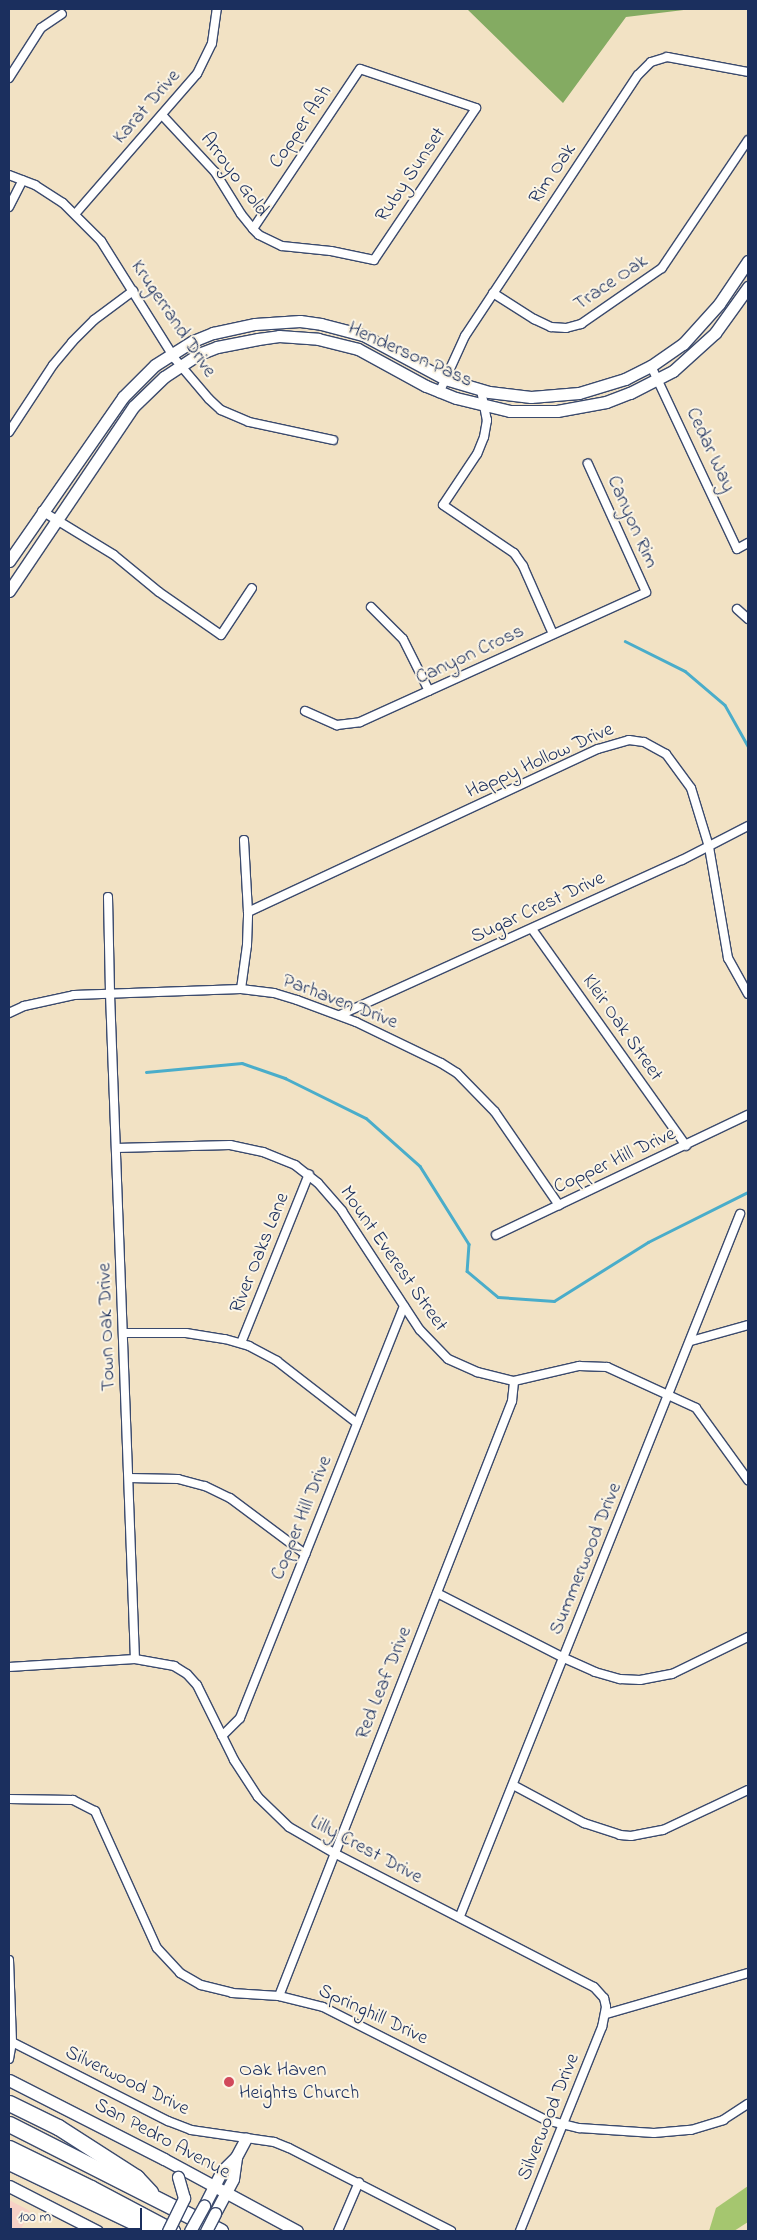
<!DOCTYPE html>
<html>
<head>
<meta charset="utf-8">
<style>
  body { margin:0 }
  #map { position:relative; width:757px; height:2240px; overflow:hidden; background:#f2e2c4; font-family:"Indie Flower",sans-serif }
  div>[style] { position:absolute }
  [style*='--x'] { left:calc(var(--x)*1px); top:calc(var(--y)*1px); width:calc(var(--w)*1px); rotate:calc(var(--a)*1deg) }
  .built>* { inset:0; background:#f7d1c6 }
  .green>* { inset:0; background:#a5c66f }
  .forest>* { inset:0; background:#84ab62 }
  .stream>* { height:2.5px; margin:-1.25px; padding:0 1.25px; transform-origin:1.25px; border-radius:1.25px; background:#4aadca }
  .roads { filter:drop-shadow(1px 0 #3b4a6d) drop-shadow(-1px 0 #3b4a6d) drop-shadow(0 1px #3b4a6d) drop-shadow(0 -1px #3b4a6d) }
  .street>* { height:8px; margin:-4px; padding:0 4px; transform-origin:4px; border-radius:4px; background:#fff }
  .secondary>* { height:11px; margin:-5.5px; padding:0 5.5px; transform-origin:5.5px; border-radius:5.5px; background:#fff }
  .highway>* { height:15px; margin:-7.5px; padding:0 7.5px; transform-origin:7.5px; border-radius:7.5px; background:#fff }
  .bridges { filter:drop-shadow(1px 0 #3b4a6d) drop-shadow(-1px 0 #3b4a6d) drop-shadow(0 1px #3b4a6d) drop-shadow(0 -1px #3b4a6d) }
  .secondary-bridge>* { height:11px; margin:-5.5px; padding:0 5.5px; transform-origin:5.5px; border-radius:5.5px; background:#fff }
  .dots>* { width:14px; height:14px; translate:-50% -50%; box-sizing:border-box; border:2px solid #fcf5e5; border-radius:50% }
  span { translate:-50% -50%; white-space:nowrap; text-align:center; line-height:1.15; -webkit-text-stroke:4px #fcf5e5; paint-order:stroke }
  .street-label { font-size:20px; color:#1b2f5e }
  .poi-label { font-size:20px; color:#1b2f5e }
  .left { translate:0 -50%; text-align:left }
  .frame { position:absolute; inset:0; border:10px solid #1b2f5e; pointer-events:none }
  .scale { position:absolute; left:10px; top:2208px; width:132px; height:22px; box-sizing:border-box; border:2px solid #1b2f5e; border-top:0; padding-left:6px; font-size:15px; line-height:18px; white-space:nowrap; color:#1b2f5e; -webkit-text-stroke:4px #fcf5e5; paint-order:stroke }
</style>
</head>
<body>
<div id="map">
  <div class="built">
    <i style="clip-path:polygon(9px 2200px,30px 2211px,20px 2231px,9px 2231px)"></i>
  </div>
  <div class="green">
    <i style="clip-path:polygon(748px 2186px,748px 2222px,734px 2231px,709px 2231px,716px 2208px)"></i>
  </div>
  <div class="forest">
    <i style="clip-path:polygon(467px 9px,692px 9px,626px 17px,563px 103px)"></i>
  </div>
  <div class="stream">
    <i style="--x:625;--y:641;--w:67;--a:26.6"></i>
    <i style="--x:685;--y:671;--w:52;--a:40.4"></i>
    <i style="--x:725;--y:705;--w:47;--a:60.7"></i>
    <i style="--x:146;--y:1072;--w:96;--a:-5.4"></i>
    <i style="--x:242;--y:1063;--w:46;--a:19.2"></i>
    <i style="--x:285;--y:1078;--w:90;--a:26.3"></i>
    <i style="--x:366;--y:1118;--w:72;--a:41.6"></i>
    <i style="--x:420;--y:1166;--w:92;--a:57.9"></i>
    <i style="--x:469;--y:1244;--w:27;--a:94"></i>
    <i style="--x:467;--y:1271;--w:40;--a:40"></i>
    <i style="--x:498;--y:1297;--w:56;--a:4.1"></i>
    <i style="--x:554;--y:1301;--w:111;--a:-32.1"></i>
    <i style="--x:648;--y:1242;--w:112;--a:-26.6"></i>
  </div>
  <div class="roads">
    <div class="street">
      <i style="--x:9;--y:78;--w:59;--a:-57.4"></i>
      <i style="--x:41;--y:28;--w:25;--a:-34"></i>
      <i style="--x:162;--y:115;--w:78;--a:47.1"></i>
      <i style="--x:215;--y:172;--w:49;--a:58.2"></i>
      <i style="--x:241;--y:214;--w:19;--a:51"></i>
      <i style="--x:253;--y:229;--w:8;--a:45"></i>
      <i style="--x:259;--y:235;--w:25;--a:26"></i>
      <i style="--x:282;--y:246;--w:49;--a:5.8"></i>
      <i style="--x:331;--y:251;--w:44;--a:11.8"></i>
      <i style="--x:374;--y:260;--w:183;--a:-56.1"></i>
      <i style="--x:476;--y:108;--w:122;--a:-161.4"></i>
      <i style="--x:360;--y:69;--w:192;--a:123.8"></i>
      <i style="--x:9;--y:175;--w:28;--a:21"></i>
      <i style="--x:35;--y:185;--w:33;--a:33"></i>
      <i style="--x:63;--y:203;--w:54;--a:45"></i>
      <i style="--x:101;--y:241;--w:139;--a:57.9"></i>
      <i style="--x:175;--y:359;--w:52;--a:49.6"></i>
      <i style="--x:209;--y:399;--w:16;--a:43"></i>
      <i style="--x:221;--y:410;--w:30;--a:23"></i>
      <i style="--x:249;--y:422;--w:86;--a:12.1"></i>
      <i style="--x:9;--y:207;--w:30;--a:-63"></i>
      <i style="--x:76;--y:213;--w:184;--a:-49"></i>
      <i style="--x:197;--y:74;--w:34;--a:-64"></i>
      <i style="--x:212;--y:43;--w:34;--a:-82"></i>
      <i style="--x:493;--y:293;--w:49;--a:32.4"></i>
      <i style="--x:534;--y:319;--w:19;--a:25"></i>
      <i style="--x:551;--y:327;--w:15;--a:4"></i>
      <i style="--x:566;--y:328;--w:16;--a:-15"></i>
      <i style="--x:581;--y:324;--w:98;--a:-34.7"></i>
      <i style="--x:662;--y:268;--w:154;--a:-56.1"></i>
      <i style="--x:651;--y:366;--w:202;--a:64.8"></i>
      <i style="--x:737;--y:549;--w:13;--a:-29"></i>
      <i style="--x:481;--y:390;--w:31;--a:79"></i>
      <i style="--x:487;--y:420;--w:17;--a:100"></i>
      <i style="--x:484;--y:437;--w:18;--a:112"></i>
      <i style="--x:477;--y:454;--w:61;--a:123.7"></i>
      <i style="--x:443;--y:505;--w:86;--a:34.1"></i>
      <i style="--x:514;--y:553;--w:16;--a:55"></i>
      <i style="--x:523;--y:566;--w:74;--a:66.2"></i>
      <i style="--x:439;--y:393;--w:63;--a:-65.5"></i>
      <i style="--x:465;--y:336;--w:313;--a:-56.5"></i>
      <i style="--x:638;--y:75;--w:18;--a:-45"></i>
      <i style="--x:651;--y:62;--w:17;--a:-17"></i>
      <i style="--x:667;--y:57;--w:82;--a:10.5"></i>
      <i style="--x:9;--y:432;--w:80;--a:-56.7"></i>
      <i style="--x:53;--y:365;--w:30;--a:-50"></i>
      <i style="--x:72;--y:342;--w:31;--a:-45"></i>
      <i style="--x:94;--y:320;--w:49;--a:-36.6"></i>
      <i style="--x:42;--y:511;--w:84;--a:31.4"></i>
      <i style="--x:114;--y:555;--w:58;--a:39.4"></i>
      <i style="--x:159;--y:592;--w:75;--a:34.7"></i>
      <i style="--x:221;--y:635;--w:56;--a:-56.6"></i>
      <i style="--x:371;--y:607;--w:45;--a:45"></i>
      <i style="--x:403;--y:639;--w:58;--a:63.4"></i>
      <i style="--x:737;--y:609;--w:15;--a:42"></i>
      <i style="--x:305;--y:711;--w:35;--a:24"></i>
      <i style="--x:337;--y:725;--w:23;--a:-7"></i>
      <i style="--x:360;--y:722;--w:314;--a:-24.4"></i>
      <i style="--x:646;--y:592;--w:141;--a:-114.4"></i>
      <i style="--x:108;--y:897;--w:97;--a:88.8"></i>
      <i style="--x:110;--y:994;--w:665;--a:87.85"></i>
      <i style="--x:248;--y:912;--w:386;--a:-25"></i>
      <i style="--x:598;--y:749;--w:32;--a:-16"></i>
      <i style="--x:629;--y:740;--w:15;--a:8"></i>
      <i style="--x:644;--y:742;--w:25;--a:29"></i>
      <i style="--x:666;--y:754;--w:42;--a:53.7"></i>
      <i style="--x:691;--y:788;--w:62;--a:73"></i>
      <i style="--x:709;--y:847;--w:113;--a:80.3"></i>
      <i style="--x:728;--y:958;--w:41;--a:60.9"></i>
      <i style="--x:532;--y:929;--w:266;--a:54.6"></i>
      <i style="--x:241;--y:989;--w:44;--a:-82.2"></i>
      <i style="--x:247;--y:945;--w:33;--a:-88"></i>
      <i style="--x:248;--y:912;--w:72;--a:-93.2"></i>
      <i style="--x:9;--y:1013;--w:17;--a:-25"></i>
      <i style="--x:24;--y:1006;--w:51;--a:-12.4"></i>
      <i style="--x:74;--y:995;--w:167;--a:-2.1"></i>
      <i style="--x:241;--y:989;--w:33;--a:7"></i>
      <i style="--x:274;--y:993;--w:24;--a:17"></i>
      <i style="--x:297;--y:1000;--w:63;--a:20.4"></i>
      <i style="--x:356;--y:1022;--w:94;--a:25.8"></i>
      <i style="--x:441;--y:1063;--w:19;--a:32"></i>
      <i style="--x:457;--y:1073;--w:54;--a:45.7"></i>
      <i style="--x:495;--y:1112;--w:113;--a:55.5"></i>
      <i style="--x:340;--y:1015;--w:375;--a:-24.4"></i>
      <i style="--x:682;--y:860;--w:74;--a:-27.3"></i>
      <i style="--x:116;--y:1148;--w:114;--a:-1.5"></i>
      <i style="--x:230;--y:1145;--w:34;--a:12"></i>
      <i style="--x:263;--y:1152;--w:35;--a:22"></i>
      <i style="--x:295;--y:1165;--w:29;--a:38"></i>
      <i style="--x:318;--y:1183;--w:37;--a:49"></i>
      <i style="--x:342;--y:1211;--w:142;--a:56.8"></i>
      <i style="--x:420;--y:1330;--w:40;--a:46"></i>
      <i style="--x:448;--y:1359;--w:32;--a:24"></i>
      <i style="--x:477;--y:1372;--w:38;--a:14"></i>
      <i style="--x:514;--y:1381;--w:67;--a:-13"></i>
      <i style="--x:579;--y:1366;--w:28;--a:2"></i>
      <i style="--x:607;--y:1367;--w:98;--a:24.7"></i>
      <i style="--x:696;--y:1408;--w:89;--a:54.2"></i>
      <i style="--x:496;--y:1235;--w:279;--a:-25.5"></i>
      <i style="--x:123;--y:1333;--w:63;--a:0"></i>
      <i style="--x:186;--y:1333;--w:39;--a:9"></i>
      <i style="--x:225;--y:1339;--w:25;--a:16"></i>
      <i style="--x:249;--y:1346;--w:32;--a:28"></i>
      <i style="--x:277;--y:1361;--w:101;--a:37.8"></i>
      <i style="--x:691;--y:1341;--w:59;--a:-15.7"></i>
      <i style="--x:241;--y:1343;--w:182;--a:-68.1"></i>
      <i style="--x:129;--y:1478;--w:49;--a:1.2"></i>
      <i style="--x:178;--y:1479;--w:28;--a:15"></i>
      <i style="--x:205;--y:1486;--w:28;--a:26"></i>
      <i style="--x:230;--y:1498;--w:94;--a:36.7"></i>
      <i style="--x:437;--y:1593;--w:143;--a:27.1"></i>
      <i style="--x:564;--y:1658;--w:34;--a:24"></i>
      <i style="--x:595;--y:1672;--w:26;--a:16"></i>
      <i style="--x:620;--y:1679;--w:20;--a:3"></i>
      <i style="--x:640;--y:1680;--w:33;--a:-11"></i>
      <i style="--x:672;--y:1674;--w:85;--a:-26"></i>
      <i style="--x:9;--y:1667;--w:126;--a:-3.6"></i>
      <i style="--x:135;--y:1659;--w:40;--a:10"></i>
      <i style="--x:174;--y:1666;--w:15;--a:32"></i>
      <i style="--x:187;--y:1674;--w:15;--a:48"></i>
      <i style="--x:197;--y:1685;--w:84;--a:63.7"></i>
      <i style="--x:234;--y:1760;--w:44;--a:57"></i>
      <i style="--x:258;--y:1797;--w:43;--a:44.1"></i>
      <i style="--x:289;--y:1827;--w:52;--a:30"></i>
      <i style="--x:334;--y:1853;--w:292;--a:27.3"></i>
      <i style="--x:594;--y:1987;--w:15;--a:48"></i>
      <i style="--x:604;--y:1998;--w:9;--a:77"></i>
      <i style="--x:606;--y:2007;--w:20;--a:101"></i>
      <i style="--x:602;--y:2027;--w:220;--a:111.9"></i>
      <i style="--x:222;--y:1736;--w:25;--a:-45"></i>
      <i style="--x:240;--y:1718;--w:443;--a:-68.3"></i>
      <i style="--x:513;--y:1785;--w:81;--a:28.2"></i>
      <i style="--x:584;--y:1823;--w:38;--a:18"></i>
      <i style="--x:620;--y:1835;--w:11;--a:5"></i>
      <i style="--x:631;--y:1836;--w:33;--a:-11"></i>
      <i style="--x:663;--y:1830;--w:94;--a:-25.2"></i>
      <i style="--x:9;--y:1799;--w:64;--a:0.9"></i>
      <i style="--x:73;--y:1800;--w:25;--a:27"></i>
      <i style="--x:95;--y:1811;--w:150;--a:65.7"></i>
      <i style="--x:157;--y:1948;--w:34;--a:47"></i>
      <i style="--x:180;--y:1973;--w:24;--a:30"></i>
      <i style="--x:201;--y:1985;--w:32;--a:14"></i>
      <i style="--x:232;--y:1993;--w:47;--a:3.7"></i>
      <i style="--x:279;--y:1996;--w:45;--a:14"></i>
      <i style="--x:323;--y:2007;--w:250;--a:26.9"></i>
      <i style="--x:546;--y:2120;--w:34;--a:14"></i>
      <i style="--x:579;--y:2128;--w:75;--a:3.8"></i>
      <i style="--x:654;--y:2133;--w:37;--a:-5"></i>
      <i style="--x:691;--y:2130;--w:34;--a:-17"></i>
      <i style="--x:723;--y:2120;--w:30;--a:-33"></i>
      <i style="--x:460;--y:1916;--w:756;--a:-68.25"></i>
      <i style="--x:9;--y:1960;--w:82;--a:87.9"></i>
      <i style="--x:12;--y:2042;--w:17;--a:100"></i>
      <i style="--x:279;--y:1996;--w:639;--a:-68.61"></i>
      <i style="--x:512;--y:1401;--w:20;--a:-84"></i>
      <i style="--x:606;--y:2014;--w:148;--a:-16.1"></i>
      <i style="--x:12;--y:2042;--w:175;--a:26.9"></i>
      <i style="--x:168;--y:2121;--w:25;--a:21"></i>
      <i style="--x:191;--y:2130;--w:84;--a:8.2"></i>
      <i style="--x:274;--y:2142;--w:16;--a:22"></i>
      <i style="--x:289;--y:2148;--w:182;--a:27.1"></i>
      <i style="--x:338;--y:2231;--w:53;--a:-66.8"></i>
    </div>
    <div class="secondary">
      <i style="--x:9;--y:561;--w:200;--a:-55.2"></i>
      <i style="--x:123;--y:397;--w:45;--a:-45"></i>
      <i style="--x:155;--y:365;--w:45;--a:-32.3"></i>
      <i style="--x:193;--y:341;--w:22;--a:-22"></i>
      <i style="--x:213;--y:333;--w:43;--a:-12.1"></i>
      <i style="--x:255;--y:324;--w:45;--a:-3.8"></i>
      <i style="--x:300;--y:321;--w:21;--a:8"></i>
      <i style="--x:321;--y:324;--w:43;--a:14.7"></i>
      <i style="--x:363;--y:335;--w:93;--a:28.2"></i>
      <i style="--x:445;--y:379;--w:46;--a:16.5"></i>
      <i style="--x:489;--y:392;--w:42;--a:6.8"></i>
      <i style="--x:531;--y:397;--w:48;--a:-4.8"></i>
      <i style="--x:579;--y:393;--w:48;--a:-16.9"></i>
      <i style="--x:625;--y:379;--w:29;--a:-27"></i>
      <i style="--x:651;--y:366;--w:39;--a:-35"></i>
      <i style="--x:683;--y:344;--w:54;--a:-48"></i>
      <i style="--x:719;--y:304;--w:52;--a:-56"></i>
      <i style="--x:9;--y:591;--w:223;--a:-56"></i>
      <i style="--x:134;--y:406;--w:42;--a:-44"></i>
      <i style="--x:164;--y:377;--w:42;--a:-33.3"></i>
      <i style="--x:199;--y:354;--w:19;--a:-21"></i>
      <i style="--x:217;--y:347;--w:42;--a:-11"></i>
      <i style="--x:258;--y:339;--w:21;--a:-8"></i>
      <i style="--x:279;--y:336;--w:39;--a:4"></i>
      <i style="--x:318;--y:339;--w:41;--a:14"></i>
      <i style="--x:358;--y:349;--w:77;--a:28.6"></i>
      <i style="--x:426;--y:386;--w:32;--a:22"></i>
      <i style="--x:456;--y:398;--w:56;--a:13.5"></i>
      <i style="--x:510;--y:411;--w:47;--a:0"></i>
      <i style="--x:557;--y:411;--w:50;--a:-10.4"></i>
      <i style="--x:606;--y:402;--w:26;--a:-21"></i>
      <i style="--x:630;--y:393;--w:48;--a:-27.1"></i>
      <i style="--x:673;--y:371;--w:57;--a:-42.1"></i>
      <i style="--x:715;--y:333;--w:57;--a:-54.3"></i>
      <i style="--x:9;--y:2080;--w:174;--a:27"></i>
      <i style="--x:164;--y:2159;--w:151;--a:28.4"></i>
      <i style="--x:9;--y:2186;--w:99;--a:27.1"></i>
      <i style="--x:204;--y:2206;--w:39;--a:-63"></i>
      <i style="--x:222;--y:2171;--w:20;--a:-45"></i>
      <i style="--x:215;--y:2213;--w:38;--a:-62"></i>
      <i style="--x:233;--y:2179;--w:22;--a:-82"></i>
      <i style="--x:236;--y:2157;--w:21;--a:-62"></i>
    </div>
    <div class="highway">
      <i style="--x:9;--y:2103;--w:55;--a:26.1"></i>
      <i style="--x:58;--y:2127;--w:93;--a:32.7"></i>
      <i style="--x:136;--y:2177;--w:21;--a:47"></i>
      <i style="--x:9;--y:2124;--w:237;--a:26.9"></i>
      <i style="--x:9;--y:2148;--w:91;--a:26"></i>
      <i style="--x:91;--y:2188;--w:92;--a:28"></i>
      <i style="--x:9;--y:2162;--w:160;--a:25.6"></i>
    </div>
  </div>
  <div class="bridges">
    <div class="secondary-bridge">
      <i style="--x:168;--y:2231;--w:37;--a:-64"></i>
      <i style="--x:184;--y:2198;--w:22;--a:-106"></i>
      <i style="--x:190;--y:2231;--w:29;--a:-61"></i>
      <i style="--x:206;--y:2231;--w:20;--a:-63"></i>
    </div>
  </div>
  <div class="dots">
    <i style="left:229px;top:2082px;background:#d1495b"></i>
  </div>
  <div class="street-label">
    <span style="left:147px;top:107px;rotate:-49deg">Karat Drive</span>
    <span style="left:301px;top:127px;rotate:-56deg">Copper Ash</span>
    <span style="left:553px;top:174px;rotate:-56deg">Rim Oak</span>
    <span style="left:234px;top:175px;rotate:53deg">Arroyo Gold</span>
    <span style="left:411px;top:175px;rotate:-56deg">Ruby Sunset</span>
    <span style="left:611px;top:283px;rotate:-34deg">Trace Oak</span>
    <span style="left:173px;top:319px;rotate:56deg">Krugerrand Drive</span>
    <span style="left:410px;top:355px;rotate:24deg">Henderson Pass</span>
    <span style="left:710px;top:450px;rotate:65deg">Cedar Way</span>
    <span style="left:632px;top:522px;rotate:66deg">Canyon Rim</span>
    <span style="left:470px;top:655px;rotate:-25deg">Canyon Cross</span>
    <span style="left:540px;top:761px;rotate:-24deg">Happy Hollow Drive</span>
    <span style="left:538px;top:908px;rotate:-25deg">Sugar Crest Drive</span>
    <span style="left:340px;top:1002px;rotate:21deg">Parhaven Drive</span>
    <span style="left:622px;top:1028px;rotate:55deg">Kleir Oak Street</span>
    <span style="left:615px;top:1161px;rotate:-25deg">Copper Hill Drive</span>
    <span style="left:260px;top:1253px;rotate:-68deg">River Oaks Lane</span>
    <span style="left:393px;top:1259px;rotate:55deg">Mount Everest Street</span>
    <span style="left:107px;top:1327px;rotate:-92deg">Town Oak Drive</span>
    <span style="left:302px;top:1518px;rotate:-68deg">Copper Hill Drive</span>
    <span style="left:586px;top:1559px;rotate:-68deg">Summerwood Drive</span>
    <span style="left:384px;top:1683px;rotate:-68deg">Red Leaf Drive</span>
    <span style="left:366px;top:1850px;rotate:28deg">Lilly Crest Drive</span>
    <span style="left:373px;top:2015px;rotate:25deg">Springhill Drive</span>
    <span style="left:127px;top:2081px;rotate:26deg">Silverwood Drive</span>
    <span style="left:549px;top:2117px;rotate:-68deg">Silverwood Drive</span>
    <span style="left:162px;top:2139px;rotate:28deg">San Pedro Avenue</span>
  </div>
  <div class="poi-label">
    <span class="left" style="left:239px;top:2082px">Oak Haven<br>Heights Church</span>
  </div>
  <div class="frame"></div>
  <div class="scale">100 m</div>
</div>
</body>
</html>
